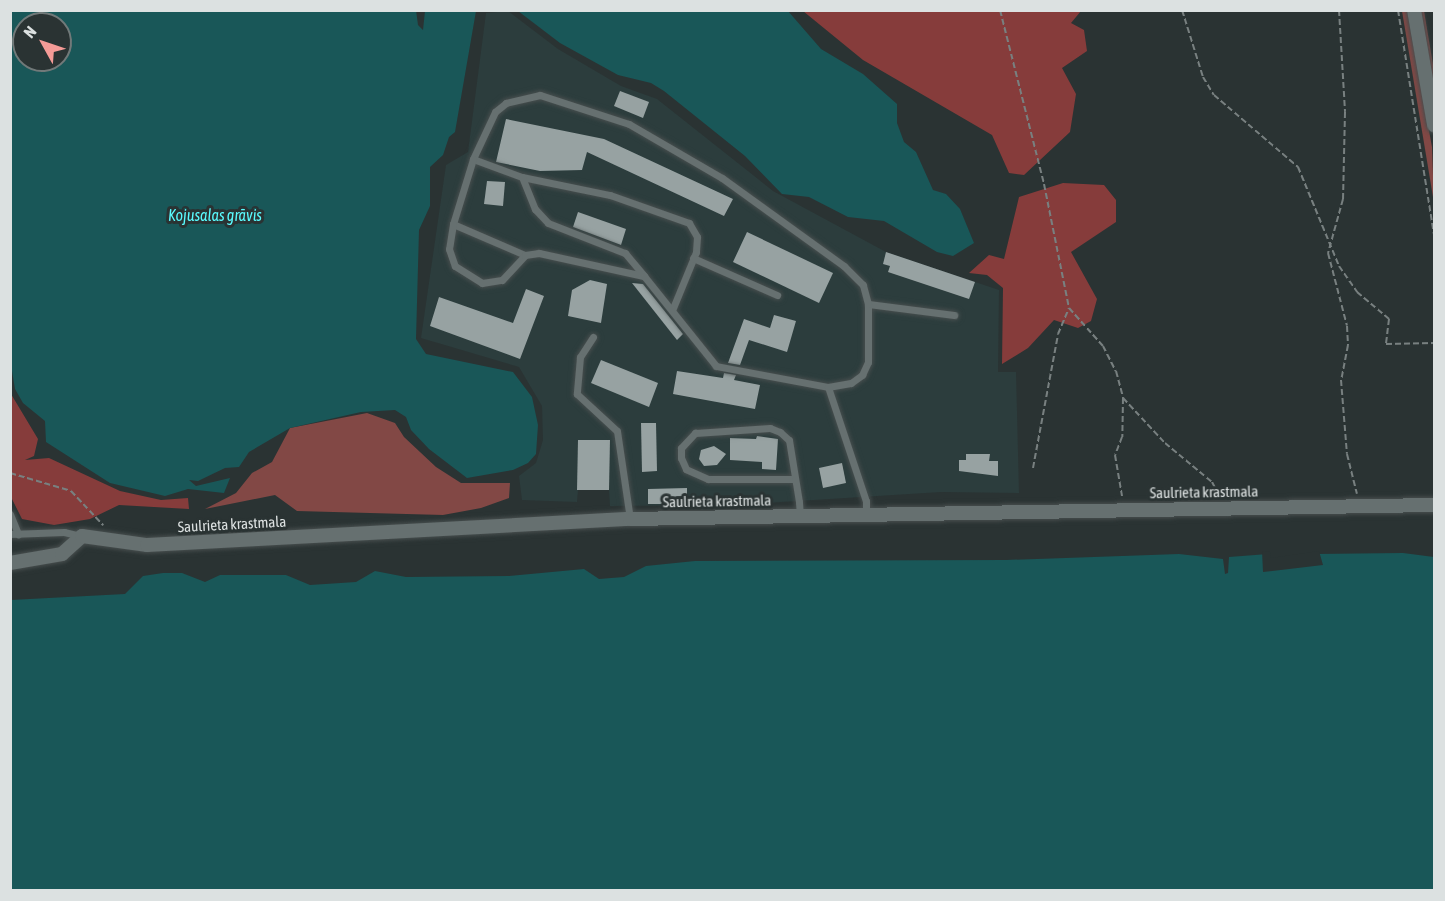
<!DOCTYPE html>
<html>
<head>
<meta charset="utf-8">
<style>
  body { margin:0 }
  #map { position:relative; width:1445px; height:901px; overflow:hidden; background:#2a3333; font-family:"Asap Condensed",sans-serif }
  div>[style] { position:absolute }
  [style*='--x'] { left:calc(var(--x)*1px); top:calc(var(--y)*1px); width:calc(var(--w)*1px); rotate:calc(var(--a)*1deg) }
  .built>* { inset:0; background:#2c3d3d }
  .green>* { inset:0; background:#824845 }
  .forest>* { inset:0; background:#863c3b }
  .water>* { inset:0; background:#195758 }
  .pier>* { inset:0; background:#2a3333 }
  .building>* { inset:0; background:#97a2a2 }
  .path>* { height:2px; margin-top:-1px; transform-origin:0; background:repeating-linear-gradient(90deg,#788080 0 6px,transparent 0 9px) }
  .roads { filter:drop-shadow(0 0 2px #474e4e) drop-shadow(0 0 2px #474e4e) }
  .service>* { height:7px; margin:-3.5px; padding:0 3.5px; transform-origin:3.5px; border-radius:3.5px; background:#667070 }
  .minor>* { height:14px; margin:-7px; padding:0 7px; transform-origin:7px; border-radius:7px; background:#667070 }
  span { translate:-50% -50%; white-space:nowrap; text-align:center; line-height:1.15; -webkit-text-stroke:6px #2a3333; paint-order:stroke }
  .street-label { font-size:15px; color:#dce1e1 }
  .water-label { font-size:16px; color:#59fbfe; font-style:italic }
  .frame { position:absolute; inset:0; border:12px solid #dce1e1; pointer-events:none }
  .north { position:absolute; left:12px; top:12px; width:60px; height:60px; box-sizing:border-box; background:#2a3333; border:2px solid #717979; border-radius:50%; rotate:310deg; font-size:16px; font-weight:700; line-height:24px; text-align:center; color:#dce1e1 }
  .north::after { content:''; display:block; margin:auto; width:21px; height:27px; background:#f59b97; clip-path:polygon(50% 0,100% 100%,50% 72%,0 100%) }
</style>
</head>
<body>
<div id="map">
  <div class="built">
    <i style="clip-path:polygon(508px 11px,558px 49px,621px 86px,657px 99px,773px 191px,886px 252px,999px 290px,998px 372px,1016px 372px,1019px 493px,941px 492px,732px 505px,610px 506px,609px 490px,578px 490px,577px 502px,522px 500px,519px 476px,536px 463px,543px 440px,542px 406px,519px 367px,421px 338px,446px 165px,468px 152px,486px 13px)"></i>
  </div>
  <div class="green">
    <i style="clip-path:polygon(1402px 11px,1407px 11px,1432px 147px,1434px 203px)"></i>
    <i style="clip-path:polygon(1419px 11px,1424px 11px,1434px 71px,1434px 96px)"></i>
    <i style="clip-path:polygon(367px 413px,395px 423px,404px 437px,436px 467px,461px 483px,510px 483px,509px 498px,481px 508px,443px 515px,297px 511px,275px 495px,205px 509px,236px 493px,252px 473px,272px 462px,290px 428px)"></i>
  </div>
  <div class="forest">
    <i style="clip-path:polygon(803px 11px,1081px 11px,1071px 23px,1084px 30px,1087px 51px,1062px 68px,1076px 94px,1070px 132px,1024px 175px,1009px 173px,992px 135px,863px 60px)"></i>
    <i style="clip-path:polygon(1063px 183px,1104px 185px,1116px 200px,1116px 222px,1071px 252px,1097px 299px,1091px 321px,1078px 328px,1054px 320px,1028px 348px,1002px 364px,1003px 288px,987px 275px,969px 273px,989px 255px,1004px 259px,1019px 197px)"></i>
    <i style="clip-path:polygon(11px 394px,38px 439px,34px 456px,25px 460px,49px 458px,120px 491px,161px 500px,188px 498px,189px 509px,119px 505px,90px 519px,54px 525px,22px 519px,11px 497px)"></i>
  </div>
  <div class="water">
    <i style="clip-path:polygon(evenodd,416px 10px,418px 25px,423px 30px,425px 11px,476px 11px,455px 132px,449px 137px,443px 155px,430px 167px,430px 206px,419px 230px,416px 339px,426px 354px,513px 372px,532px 397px,538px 425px,536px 454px,528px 463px,513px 470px,467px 478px,429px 449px,411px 430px,406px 417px,395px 410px,361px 412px,290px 428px,249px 452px,239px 467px,225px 468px,198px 481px,189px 480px,196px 486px,230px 478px,224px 493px,188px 489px,165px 496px,110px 483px,46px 442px,45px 421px,23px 403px,15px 389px,11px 365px,11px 11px,416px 10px,24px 24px,60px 24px,60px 60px,24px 60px,24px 24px)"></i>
    <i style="clip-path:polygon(518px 11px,788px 11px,821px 49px,863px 74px,897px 104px,897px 123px,904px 142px,916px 152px,933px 190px,946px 194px,960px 209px,974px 243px,953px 256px,937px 252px,884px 221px,848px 217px,809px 197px,782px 194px,745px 156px,664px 91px,651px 83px,618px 75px,560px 43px)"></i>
    <i style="clip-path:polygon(1403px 553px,1434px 557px,1434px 890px,11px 890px,11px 600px,125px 594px,143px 576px,163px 573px,182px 573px,205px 582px,220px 575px,286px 575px,310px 585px,356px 582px,375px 571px,406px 577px,509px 576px,584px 569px,599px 579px,624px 577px,646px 566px,695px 561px,1006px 560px,1179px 554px,1223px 559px,1225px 574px,1228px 573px,1229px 557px,1268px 554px,1268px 561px,1315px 554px)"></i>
  </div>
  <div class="pier">
    <i style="clip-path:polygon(1262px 551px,1270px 552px,1271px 558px,1319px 551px,1323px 565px,1263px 572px)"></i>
  </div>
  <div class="building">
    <i style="clip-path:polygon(620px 91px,649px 102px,643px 118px,614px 106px)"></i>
    <i style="clip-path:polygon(506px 119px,604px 139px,733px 199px,724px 216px,587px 152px,582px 170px,540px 171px,496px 162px)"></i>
    <i style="clip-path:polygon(487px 181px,505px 182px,503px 206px,484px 204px)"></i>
    <i style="clip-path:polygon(578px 212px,626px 229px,621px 245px,573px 227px)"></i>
    <i style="clip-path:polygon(747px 232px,833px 273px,819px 303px,733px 262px)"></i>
    <i style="clip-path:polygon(886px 252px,975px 282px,969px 299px,888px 272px,890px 266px,883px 264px)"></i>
    <i style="clip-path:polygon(590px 280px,607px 284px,601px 323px,568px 316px,572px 290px)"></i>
    <i style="clip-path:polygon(632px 283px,643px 284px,683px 334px,677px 340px)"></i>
    <i style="clip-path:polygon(526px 289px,544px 296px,520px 359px,430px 326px,439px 297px,513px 323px)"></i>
    <i style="clip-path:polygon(774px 315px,796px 321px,787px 352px,749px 340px,740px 365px,728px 363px,744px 319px,770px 328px)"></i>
    <i style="clip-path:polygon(601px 360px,658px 383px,649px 407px,591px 383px)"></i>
    <i style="clip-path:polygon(677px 371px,723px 378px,724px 373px,736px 375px,734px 380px,760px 385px,755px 409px,673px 394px)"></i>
    <i style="clip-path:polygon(641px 423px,656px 423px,657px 471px,642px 472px)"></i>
    <i style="clip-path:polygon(757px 436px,778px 439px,776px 470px,762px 469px,762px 462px,730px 460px,730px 438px,756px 439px)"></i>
    <i style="clip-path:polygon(578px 440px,610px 440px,609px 490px,577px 490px)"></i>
    <i style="clip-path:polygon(714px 446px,726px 454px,717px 465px,704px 466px,699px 459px,701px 450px)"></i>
    <i style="clip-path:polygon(966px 454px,990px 454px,989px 461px,998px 461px,998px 476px,959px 471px,959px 460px,966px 460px)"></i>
    <i style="clip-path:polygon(842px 463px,846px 483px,823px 488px,819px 468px)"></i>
    <i style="clip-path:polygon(687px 488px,687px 504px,648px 504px,648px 489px)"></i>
  </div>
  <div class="path">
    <i style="--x:1000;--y:10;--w:179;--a:75.8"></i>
    <i style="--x:1044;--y:184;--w:126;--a:78.6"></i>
    <i style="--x:1069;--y:308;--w:51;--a:48.2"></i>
    <i style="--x:1103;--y:346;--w:28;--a:63"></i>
    <i style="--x:1116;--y:371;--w:28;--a:75"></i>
    <i style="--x:1123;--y:398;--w:39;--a:91"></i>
    <i style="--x:1122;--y:437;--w:19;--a:111"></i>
    <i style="--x:1115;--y:455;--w:42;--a:80.3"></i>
    <i style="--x:1182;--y:10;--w:70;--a:72.6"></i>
    <i style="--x:1203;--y:77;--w:21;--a:59"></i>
    <i style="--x:1214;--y:95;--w:111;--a:40.6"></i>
    <i style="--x:1298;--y:167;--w:107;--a:67.5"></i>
    <i style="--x:1339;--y:266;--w:32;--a:55"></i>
    <i style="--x:1357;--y:292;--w:42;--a:40.2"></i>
    <i style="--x:1389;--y:319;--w:25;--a:97"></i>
    <i style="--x:1386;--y:344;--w:48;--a:-1.2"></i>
    <i style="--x:1339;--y:10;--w:102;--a:86.6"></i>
    <i style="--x:1345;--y:112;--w:87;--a:91.3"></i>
    <i style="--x:1343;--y:199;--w:56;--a:105.5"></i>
    <i style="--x:1328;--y:253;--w:75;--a:75.4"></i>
    <i style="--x:1347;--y:326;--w:19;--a:87"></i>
    <i style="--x:1348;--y:345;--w:36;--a:101"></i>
    <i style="--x:1341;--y:380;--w:74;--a:85.4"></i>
    <i style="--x:1347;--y:454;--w:41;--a:76"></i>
    <i style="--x:1398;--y:10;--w:227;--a:80.9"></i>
    <i style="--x:1123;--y:398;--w:62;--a:47"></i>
    <i style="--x:1165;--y:443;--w:61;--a:39.7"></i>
    <i style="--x:1212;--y:482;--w:15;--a:62"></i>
    <i style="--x:1033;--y:468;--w:136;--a:-79.4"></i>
    <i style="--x:1058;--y:334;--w:28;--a:-67"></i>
    <i style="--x:10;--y:473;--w:64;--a:16.4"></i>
    <i style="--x:71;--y:491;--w:47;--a:46.7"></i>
    <i style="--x:1433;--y:539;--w:1;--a:0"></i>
  </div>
  <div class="roads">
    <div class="service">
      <i style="--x:473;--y:159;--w:52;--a:20.2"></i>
      <i style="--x:522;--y:177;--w:90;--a:11.6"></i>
      <i style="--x:610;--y:195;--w:84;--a:19.5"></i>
      <i style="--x:689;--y:223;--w:16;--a:60"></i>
      <i style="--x:697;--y:237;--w:15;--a:94"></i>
      <i style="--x:696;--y:252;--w:61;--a:112.3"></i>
      <i style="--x:522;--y:177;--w:35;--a:68"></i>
      <i style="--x:535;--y:209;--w:19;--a:47"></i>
      <i style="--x:548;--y:223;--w:83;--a:21.3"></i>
      <i style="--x:625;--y:253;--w:30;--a:50"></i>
      <i style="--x:453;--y:224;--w:78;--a:23.3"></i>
      <i style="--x:693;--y:258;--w:92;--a:23.8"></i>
      <i style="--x:868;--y:304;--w:87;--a:7.3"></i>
      <i style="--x:593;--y:337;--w:24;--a:123"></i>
      <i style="--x:580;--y:357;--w:37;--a:95"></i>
      <i style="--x:577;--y:394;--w:54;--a:42.8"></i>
      <i style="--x:617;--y:431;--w:89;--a:81.6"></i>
      <i style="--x:828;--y:387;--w:23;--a:-10"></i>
      <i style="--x:851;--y:383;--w:14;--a:-36"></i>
      <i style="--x:862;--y:375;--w:14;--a:-65"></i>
      <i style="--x:868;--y:362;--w:58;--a:-90"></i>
      <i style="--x:868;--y:304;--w:20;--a:-105"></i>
      <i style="--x:863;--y:285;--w:27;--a:-135"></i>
      <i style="--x:844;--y:266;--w:150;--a:-144.2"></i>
      <i style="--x:722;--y:178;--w:108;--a:-149.9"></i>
      <i style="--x:629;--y:124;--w:94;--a:-162"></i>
      <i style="--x:540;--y:95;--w:35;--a:167"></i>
      <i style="--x:506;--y:103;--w:14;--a:141"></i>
      <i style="--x:495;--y:112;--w:52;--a:115.1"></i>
      <i style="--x:473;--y:159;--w:68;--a:107.1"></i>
      <i style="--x:453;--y:224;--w:25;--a:99"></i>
      <i style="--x:449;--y:249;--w:18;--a:71"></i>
      <i style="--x:455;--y:266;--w:32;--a:32"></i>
      <i style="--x:482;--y:283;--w:20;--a:-9"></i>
      <i style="--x:502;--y:280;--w:34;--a:-47"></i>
      <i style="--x:525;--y:255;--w:14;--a:-8"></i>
      <i style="--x:539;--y:253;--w:107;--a:12.4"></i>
      <i style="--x:644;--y:276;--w:115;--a:51.3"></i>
      <i style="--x:716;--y:366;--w:114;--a:10.6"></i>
      <i style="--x:828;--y:387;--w:120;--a:71.6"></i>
      <i style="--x:866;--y:501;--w:13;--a:90"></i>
      <i style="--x:795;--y:479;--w:87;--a:180"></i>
      <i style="--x:708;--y:479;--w:24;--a:-156"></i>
      <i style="--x:686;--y:469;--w:12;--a:-114"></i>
      <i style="--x:681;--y:458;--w:10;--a:-90"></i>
      <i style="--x:681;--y:448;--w:21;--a:-47"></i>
      <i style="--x:695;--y:433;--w:75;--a:-3.8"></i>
      <i style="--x:770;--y:428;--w:11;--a:22"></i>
      <i style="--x:780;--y:432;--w:12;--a:42"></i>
      <i style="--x:789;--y:440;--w:63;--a:80.8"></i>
      <i style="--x:799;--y:502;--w:13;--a:86"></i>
      <i style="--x:10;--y:514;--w:22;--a:68"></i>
      <i style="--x:10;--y:534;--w:54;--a:-2.1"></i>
      <i style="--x:64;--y:532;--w:18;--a:13"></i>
    </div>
    <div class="minor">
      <i style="--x:1414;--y:10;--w:117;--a:80.1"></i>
      <i style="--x:10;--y:563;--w:53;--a:-9.8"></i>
      <i style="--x:62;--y:554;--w:27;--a:-42"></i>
      <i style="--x:82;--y:536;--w:66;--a:7.9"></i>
      <i style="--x:147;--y:545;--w:484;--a:-3.1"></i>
      <i style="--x:630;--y:519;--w:804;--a:-1"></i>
    </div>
  </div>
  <div class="street-label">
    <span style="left:1204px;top:492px;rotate:-1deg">Saulrieta krastmala</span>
    <span style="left:717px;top:501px;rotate:-1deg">Saulrieta krastmala</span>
    <span style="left:232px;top:524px;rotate:-3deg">Saulrieta krastmala</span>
  </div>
  <div class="water-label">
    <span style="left:215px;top:215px">Kojusalas grāvis</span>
  </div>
  <div class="frame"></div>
  <div class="north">N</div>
</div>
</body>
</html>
